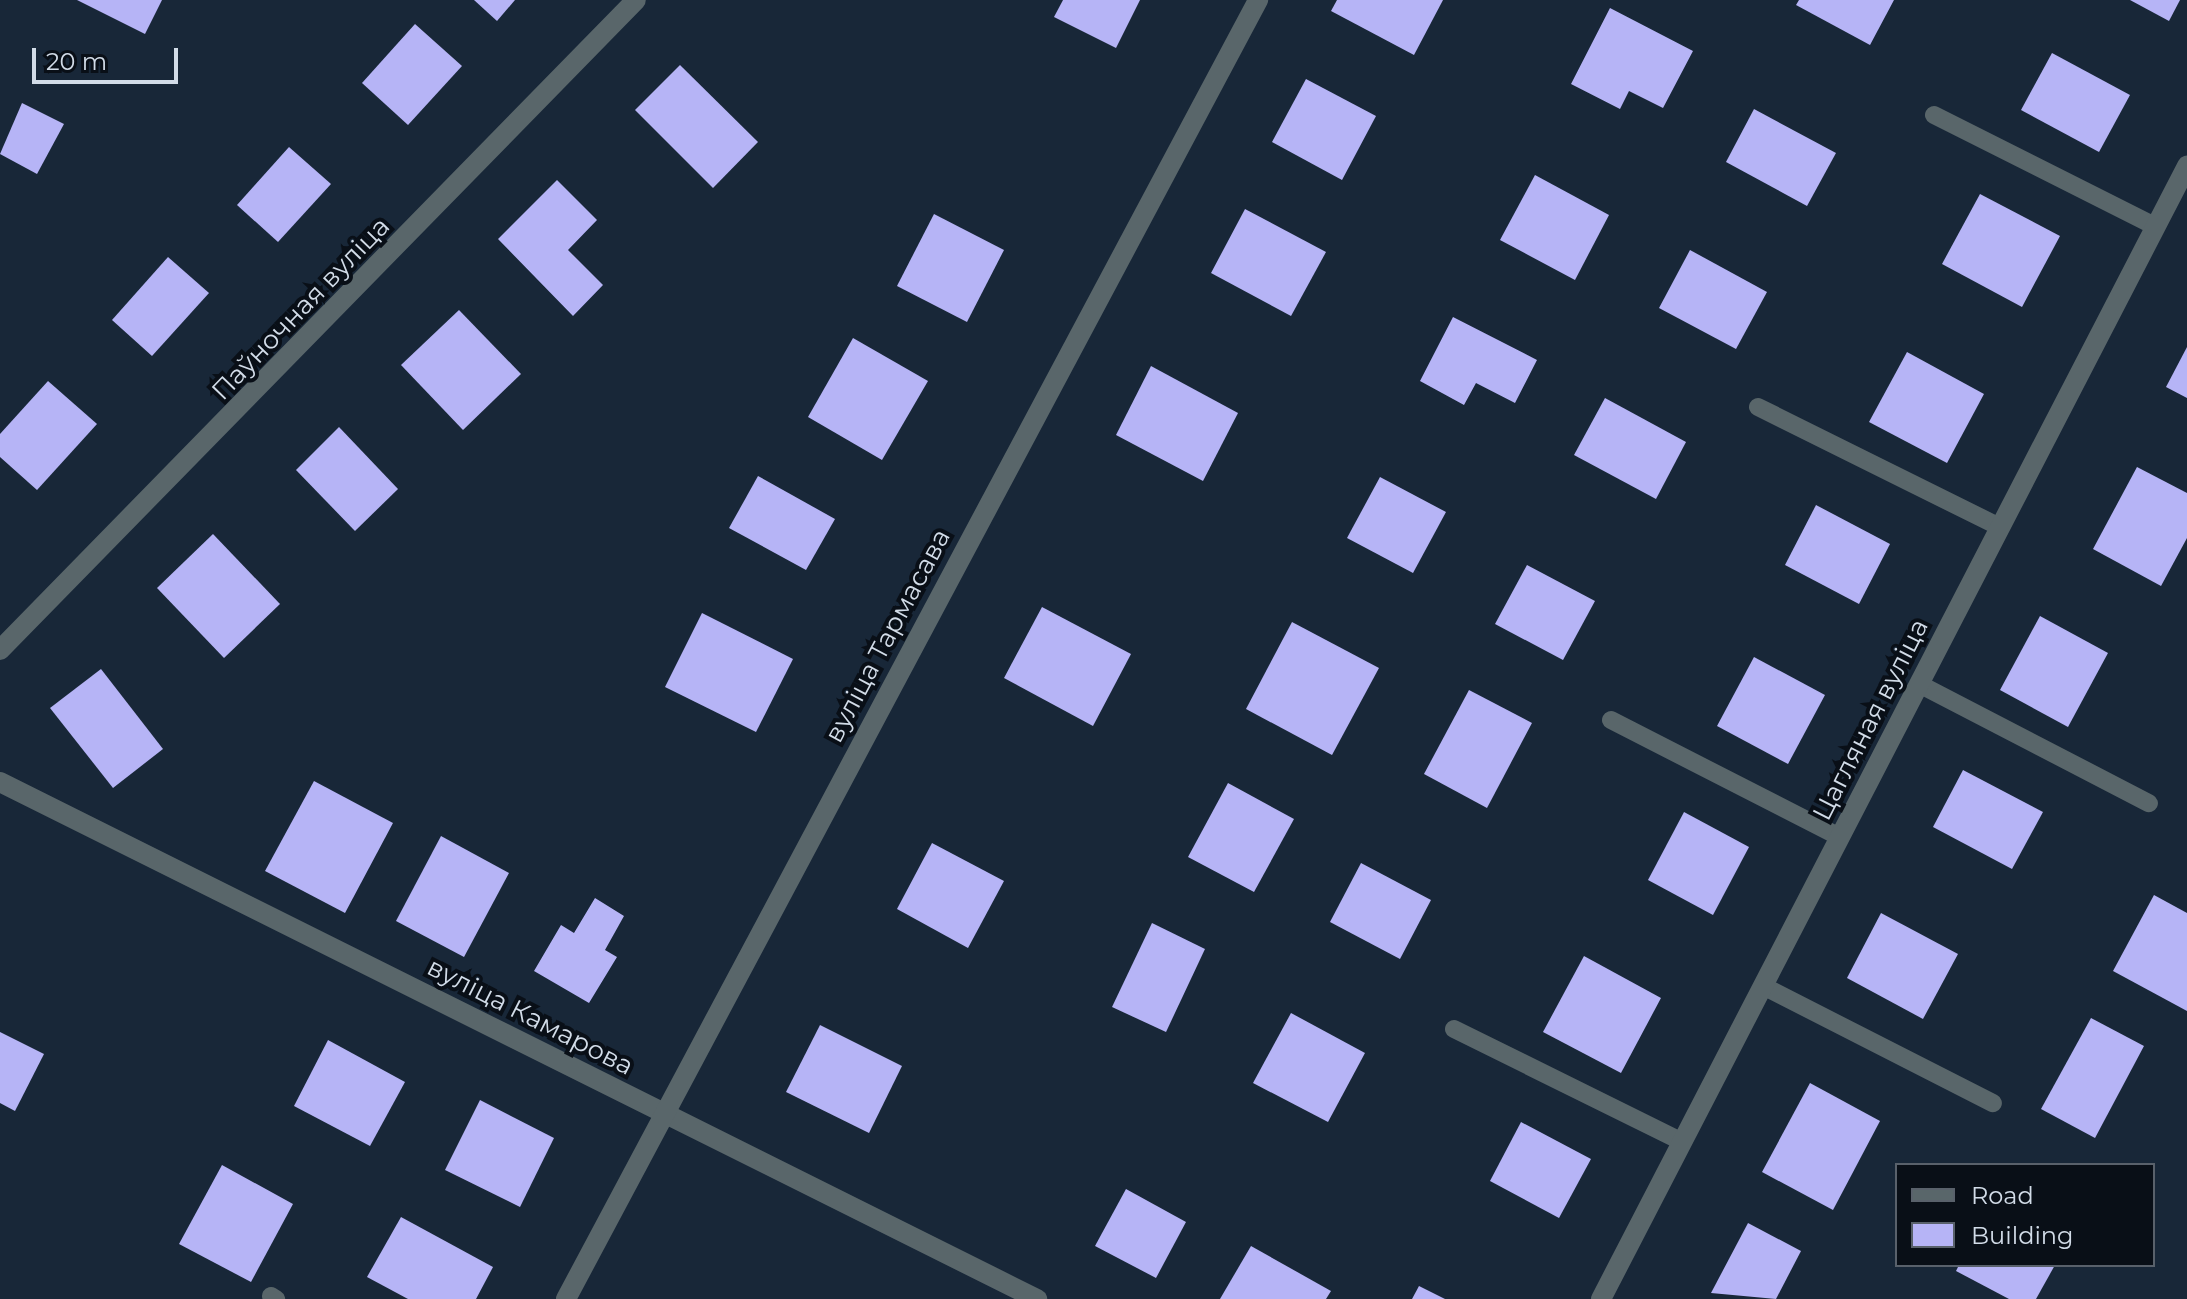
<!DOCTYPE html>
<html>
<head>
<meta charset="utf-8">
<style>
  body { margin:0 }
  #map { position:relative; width:2187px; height:1299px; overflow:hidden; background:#182738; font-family:Montserrat,sans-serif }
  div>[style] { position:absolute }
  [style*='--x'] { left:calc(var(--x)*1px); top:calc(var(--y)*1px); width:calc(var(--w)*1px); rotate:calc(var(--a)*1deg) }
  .building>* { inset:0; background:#b6b4f6 }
  .service>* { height:18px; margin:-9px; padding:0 9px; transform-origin:9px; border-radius:9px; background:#59666a }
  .minor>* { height:20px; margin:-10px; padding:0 10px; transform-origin:10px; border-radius:10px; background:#59666a }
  span { translate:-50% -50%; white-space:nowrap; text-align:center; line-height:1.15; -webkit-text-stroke:8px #090f17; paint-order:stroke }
  .street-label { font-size:26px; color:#d2dce8 }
  .legend { position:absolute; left:1895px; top:1163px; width:260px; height:104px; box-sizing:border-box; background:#090f17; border:2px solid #59616b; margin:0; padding:10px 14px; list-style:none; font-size:24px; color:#d2dce8 }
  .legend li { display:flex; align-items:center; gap:16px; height:40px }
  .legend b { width:40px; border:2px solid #59616b }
  .scale { position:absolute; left:32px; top:48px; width:146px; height:36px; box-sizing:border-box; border:4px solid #d2dce8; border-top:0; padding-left:10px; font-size:24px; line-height:28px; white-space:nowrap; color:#d2dce8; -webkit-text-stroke:6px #090f17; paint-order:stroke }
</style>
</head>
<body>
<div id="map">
  <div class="building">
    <i style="clip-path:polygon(77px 0,162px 0,145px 34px)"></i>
    <i style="clip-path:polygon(474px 0,515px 0,497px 21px)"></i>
    <i style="clip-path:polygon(1063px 0,1140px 0,1116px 48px,1054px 17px)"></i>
    <i style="clip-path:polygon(1337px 0,1443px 0,1414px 55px,1331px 11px)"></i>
    <i style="clip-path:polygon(1799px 0,1894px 0,1870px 45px,1796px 5px)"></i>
    <i style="clip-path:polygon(2130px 0,2180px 0,2169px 21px)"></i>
    <i style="clip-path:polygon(1610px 8px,1693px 51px,1663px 108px,1629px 91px,1620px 109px,1571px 84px)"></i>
    <i style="clip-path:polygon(415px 24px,462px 66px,408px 125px,362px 83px)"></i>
    <i style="clip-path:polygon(2052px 53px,2130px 95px,2099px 152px,2021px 110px)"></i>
    <i style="clip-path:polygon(680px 65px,758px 142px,713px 188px,635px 110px)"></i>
    <i style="clip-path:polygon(1306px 79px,1376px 116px,1342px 180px,1272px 142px)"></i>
    <i style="clip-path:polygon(22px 103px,64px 124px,37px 174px,0 154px)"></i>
    <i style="clip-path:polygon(1754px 109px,1836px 153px,1807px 206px,1726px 162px)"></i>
    <i style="clip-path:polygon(289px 147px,331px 184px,278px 242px,237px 205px)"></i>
    <i style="clip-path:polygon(1535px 175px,1609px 215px,1575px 280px,1500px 240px)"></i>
    <i style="clip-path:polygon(557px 180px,597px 220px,568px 250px,603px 285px,573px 316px,498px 239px)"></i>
    <i style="clip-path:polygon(1980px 194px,2060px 236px,2022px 307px,1942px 264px)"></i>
    <i style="clip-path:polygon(1245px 209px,1326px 252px,1291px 316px,1211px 273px)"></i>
    <i style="clip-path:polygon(934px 214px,1004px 250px,967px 322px,897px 286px)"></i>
    <i style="clip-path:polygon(1690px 250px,1767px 292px,1736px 349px,1659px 308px)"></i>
    <i style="clip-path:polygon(168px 257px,209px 293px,152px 356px,112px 320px)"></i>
    <i style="clip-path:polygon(459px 310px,521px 374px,463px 430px,401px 365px)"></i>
    <i style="clip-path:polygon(1453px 317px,1537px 360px,1515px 403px,1476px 383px,1464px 405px,1420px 381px)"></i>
    <i style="clip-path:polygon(853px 338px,928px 381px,882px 460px,808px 417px)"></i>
    <i style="clip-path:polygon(2187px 347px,2187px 398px,2166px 387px)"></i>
    <i style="clip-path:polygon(1907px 352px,1984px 394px,1947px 463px,1869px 422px)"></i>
    <i style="clip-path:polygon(1151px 366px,1238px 413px,1203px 481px,1116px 435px)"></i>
    <i style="clip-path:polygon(48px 381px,97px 424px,37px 490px,0 457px,0 434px)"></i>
    <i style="clip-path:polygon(1605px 398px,1686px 442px,1656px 499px,1574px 455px)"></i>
    <i style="clip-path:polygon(339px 427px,398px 489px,355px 531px,296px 470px)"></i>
    <i style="clip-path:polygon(2137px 467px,2187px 493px,2187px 538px,2161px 586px,2093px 549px)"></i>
    <i style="clip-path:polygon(758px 476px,835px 519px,806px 570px,729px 528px)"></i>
    <i style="clip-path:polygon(1380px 477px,1446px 512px,1413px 573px,1347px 538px)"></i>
    <i style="clip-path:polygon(1816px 505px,1890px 544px,1859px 604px,1785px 565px)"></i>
    <i style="clip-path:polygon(213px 534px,280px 604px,224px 658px,157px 588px)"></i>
    <i style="clip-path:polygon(1527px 565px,1595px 601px,1563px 660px,1495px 624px)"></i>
    <i style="clip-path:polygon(1042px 607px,1131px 654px,1093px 726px,1004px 678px)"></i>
    <i style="clip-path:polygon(702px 613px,793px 659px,756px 732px,665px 687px)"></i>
    <i style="clip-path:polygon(2040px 616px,2108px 653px,2068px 727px,2000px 690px)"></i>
    <i style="clip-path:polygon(1292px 622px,1379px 668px,1332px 755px,1246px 709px)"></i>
    <i style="clip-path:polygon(1754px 657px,1825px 695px,1788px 764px,1717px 726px)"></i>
    <i style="clip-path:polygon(101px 669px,163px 749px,113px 788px,50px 708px)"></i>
    <i style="clip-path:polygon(1469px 690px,1532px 723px,1487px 808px,1424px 774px)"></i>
    <i style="clip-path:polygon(1963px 770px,2043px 812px,2012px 869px,1933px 827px)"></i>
    <i style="clip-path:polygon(314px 781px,393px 823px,345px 913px,265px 871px)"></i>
    <i style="clip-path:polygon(1228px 783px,1294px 819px,1254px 892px,1188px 857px)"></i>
    <i style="clip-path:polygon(1684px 812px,1749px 847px,1713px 915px,1648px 880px)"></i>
    <i style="clip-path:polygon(441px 836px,509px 873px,464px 957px,396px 921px)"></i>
    <i style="clip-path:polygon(932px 843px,1004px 881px,968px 948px,897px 909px)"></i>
    <i style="clip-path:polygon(1361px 863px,1431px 900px,1400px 959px,1330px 922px)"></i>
    <i style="clip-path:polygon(2154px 895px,2187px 913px,2187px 1011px,2113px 971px)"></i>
    <i style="clip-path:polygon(595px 898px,624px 916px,605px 950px,617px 957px,589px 1003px,534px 971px,561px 925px,574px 933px)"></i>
    <i style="clip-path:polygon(1881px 913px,1958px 954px,1923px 1019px,1847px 978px)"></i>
    <i style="clip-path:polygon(1152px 923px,1205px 949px,1166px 1032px,1112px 1007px)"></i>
    <i style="clip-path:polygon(1584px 956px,1661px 998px,1621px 1073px,1543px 1032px)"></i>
    <i style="clip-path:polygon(1291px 1013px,1365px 1053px,1328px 1122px,1253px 1083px)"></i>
    <i style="clip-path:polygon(2091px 1018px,2144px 1046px,2095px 1138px,2041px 1109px)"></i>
    <i style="clip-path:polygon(820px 1025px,902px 1066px,869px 1133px,786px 1092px)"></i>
    <i style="clip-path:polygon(0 1032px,44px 1054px,15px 1111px,0 1103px)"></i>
    <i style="clip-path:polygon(328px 1040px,405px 1082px,370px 1146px,294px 1106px)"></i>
    <i style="clip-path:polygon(1810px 1083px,1880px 1121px,1833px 1210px,1762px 1172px)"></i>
    <i style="clip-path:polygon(480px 1100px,554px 1138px,520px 1207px,445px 1170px)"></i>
    <i style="clip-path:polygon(1521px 1122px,1591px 1159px,1559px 1218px,1490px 1181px)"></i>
    <i style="clip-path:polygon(222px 1165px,293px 1204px,251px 1282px,179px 1244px)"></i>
    <i style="clip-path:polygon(1126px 1189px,1186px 1222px,1156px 1278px,1095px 1246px)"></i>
    <i style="clip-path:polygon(401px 1217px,493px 1267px,476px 1299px,408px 1299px,367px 1277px)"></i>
    <i style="clip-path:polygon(1748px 1223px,1801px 1251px,1776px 1299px,1711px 1293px)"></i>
    <i style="clip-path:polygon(1251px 1246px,1331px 1291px,1326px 1299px,1220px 1299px)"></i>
    <i style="clip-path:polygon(1959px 1265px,2055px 1265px,2036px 1299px,2009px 1299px,1956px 1271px)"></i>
    <i style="clip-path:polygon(1419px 1286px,1445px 1299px,1412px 1299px)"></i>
  </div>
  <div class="service">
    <i style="--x:1934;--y:115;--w:247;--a:26.7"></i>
    <i style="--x:1758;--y:407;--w:270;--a:26.4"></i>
    <i style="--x:1919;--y:684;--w:259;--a:27.4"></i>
    <i style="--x:1611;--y:720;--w:257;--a:27.1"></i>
    <i style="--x:1763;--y:986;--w:258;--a:27"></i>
    <i style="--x:1454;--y:1029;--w:255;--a:26.3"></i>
    <i style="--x:271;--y:1296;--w:6;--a:31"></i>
  </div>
  <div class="minor">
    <i style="--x:0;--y:650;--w:909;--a:-45.62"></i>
    <i style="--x:0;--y:782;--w:1159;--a:26.5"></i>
    <i style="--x:566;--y:1299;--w:1472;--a:-61.95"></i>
    <i style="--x:1601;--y:1299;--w:1276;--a:-62.65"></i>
  </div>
  <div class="street-label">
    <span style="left:301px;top:309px;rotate:-46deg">Паўночная вуліца</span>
    <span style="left:888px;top:636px;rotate:-62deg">вуліца Тармасава</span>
    <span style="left:1871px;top:720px;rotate:-63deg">Цагляная вуліца</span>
    <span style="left:530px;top:1017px;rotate:27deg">вуліца Камарова</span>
  </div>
  <ul class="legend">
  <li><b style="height:10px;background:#59666a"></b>Road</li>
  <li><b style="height:22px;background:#b6b4f6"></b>Building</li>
  </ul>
  <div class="scale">20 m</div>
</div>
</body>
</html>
